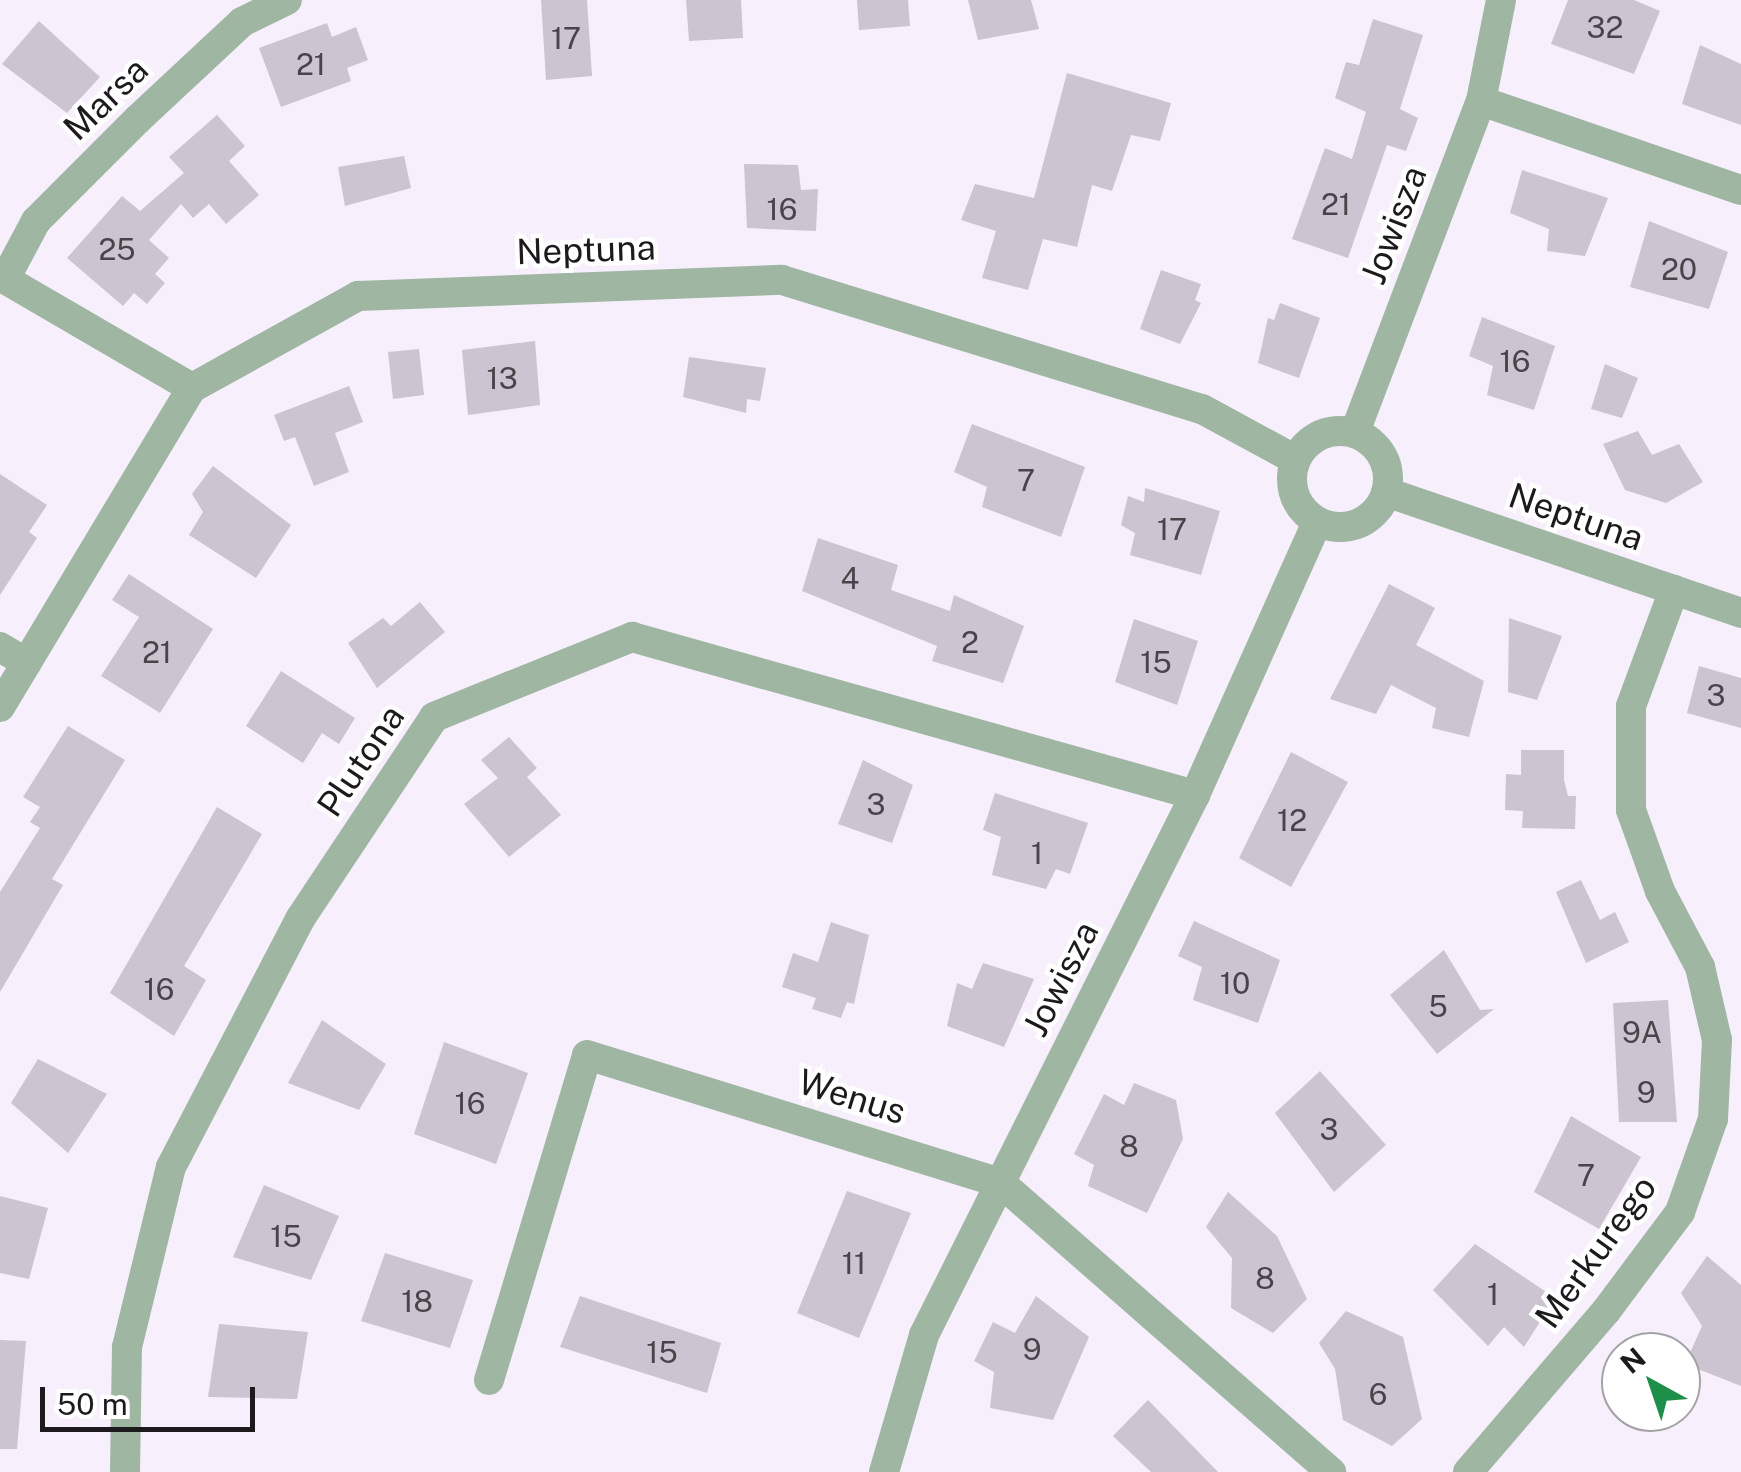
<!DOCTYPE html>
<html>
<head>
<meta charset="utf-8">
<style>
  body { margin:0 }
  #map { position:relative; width:1741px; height:1472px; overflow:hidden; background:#f7effb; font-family:"Public Sans",sans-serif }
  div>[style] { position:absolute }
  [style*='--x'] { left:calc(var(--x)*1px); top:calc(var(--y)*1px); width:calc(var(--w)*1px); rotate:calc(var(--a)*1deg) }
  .building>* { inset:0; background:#ccc4d0 }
  .minor>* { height:30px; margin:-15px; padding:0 15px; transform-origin:15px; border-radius:15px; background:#9fb6a3 }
  .minor>.ring { margin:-15px; padding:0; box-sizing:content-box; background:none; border:30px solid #9fb6a3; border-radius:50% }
  span { translate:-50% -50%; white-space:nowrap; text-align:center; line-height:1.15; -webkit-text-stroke:9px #fff; paint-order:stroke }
  .number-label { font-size:30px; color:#49444a }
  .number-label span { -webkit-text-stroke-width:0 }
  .street-label { font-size:35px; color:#1d1a1e }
  .north { position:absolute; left:1601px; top:1332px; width:100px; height:100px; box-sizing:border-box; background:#fff; border:2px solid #a5a3a5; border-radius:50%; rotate:320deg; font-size:28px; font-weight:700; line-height:40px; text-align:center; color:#1d1a1e }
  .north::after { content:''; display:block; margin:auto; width:35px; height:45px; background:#1e8f49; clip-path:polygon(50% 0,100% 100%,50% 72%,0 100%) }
  .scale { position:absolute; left:40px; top:1387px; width:215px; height:45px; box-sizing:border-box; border:5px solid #1d1a1e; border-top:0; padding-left:12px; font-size:30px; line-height:35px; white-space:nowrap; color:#1d1a1e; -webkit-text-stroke:8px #fff; paint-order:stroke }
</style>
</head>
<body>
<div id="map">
  <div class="building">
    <i style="clip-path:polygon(541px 0,587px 0,592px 76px,546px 80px)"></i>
    <i style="clip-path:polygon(686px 0,741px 0,743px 38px,689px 41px)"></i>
    <i style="clip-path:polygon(857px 0,908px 0,910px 26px,859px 30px)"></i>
    <i style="clip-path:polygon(968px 0,1031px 0,1039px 29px,978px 40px)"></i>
    <i style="clip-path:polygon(1568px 0,1634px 0,1660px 11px,1634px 74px,1551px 44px)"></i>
    <i style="clip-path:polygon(1373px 19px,1423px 35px,1400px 109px,1418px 118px,1406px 151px,1387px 145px,1348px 258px,1292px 239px,1325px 148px,1352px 159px,1366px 112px,1335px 98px,1346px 62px,1359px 65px)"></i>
    <i style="clip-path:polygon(39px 21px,100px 77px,67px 113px,2px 64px)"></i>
    <i style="clip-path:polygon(327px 23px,332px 37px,356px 27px,368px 60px,347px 68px,351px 81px,281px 107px,259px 48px)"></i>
    <i style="clip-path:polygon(1700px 45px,1741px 64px,1741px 125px,1682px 104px)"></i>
    <i style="clip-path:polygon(1067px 73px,1171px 103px,1160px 141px,1131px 135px,1112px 191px,1092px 185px,1077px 247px,1043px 239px,1028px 290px,982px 278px,996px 231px,961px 220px,975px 184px,1034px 198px)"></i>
    <i style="clip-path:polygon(217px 115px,245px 146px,229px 161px,259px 195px,226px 224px,209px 204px,193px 218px,181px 204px,149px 240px,169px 258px,155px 274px,165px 283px,147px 304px,134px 293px,123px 306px,67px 258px,122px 196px,140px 211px,184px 173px,169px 157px)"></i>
    <i style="clip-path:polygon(404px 156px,411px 188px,345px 206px,338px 167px)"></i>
    <i style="clip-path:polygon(744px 164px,798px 165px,801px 190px,818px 189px,816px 231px,747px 228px)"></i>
    <i style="clip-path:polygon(1522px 170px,1608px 198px,1585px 256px,1547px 251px,1549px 229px,1510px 213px)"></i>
    <i style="clip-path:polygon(1649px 221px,1728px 252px,1709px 309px,1630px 287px)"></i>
    <i style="clip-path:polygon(1161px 270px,1201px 284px,1195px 300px,1201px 303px,1180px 344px,1140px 329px)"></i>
    <i style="clip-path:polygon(1280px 303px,1320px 318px,1299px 378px,1258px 363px,1268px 318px,1274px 320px)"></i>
    <i style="clip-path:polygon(1482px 317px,1555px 346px,1534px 410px,1487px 395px,1493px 366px,1469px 356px)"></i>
    <i style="clip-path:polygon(535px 341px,540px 405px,468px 415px,462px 350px)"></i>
    <i style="clip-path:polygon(419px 349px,424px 395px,393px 399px,388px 352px)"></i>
    <i style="clip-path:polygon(689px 357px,766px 368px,760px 401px,747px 399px,746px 413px,683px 397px)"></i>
    <i style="clip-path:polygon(1605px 364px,1638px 378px,1622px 418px,1591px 409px)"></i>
    <i style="clip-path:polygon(349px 386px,363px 422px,335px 433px,349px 472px,314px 486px,295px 437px,284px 441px,274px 415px)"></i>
    <i style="clip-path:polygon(972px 424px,1085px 467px,1061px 537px,982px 507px,987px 487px,954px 472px)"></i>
    <i style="clip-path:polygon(1638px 431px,1652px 455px,1679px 444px,1703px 482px,1666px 503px,1625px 490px,1603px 444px)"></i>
    <i style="clip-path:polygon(213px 466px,291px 525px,256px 578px,189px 535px,203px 512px,192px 494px)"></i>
    <i style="clip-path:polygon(0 474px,47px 505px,29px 532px,37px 538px,0 595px)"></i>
    <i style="clip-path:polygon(1145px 488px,1220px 511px,1201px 575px,1130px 555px,1135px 533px,1121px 525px,1128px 496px,1144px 502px)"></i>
    <i style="clip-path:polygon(818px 538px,898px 565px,891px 590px,950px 611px,954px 595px,1024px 626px,1003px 683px,932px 661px,937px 646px,802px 591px)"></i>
    <i style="clip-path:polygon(129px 574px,213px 629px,160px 713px,101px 676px,139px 617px,112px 600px)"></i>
    <i style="clip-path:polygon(1389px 584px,1435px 608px,1416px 645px,1484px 681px,1469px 737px,1432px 728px,1436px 708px,1391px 685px,1376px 714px,1330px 699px)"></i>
    <i style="clip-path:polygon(420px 602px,445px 632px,377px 688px,348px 643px,383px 618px,391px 626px)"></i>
    <i style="clip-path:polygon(1509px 618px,1562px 636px,1537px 700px,1508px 692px)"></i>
    <i style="clip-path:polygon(1134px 619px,1198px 641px,1177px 705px,1115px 682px)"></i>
    <i style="clip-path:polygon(1699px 666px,1741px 678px,1741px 728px,1687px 713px)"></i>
    <i style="clip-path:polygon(281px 671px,355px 718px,339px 744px,322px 733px,303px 763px,246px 726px)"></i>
    <i style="clip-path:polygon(68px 726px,125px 760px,52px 879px,63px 885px,0 992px,0 892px,40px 828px,30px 822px,40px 807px,23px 797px)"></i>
    <i style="clip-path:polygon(509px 737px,537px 768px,527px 777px,561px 815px,509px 857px,464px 804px,498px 778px,481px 760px)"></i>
    <i style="clip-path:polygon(1521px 750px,1564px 750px,1564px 780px,1568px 796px,1576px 796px,1575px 829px,1522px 828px,1523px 811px,1505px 810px,1506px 774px,1521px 775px)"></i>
    <i style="clip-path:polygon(1291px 752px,1348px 782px,1291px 887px,1239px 858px)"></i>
    <i style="clip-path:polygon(863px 760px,913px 785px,892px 843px,838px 824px)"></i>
    <i style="clip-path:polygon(995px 793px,1088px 823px,1070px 874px,1056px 869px,1046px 889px,992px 875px,1001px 837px,983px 830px)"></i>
    <i style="clip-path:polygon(217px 807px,262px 834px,184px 966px,206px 980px,174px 1036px,110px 993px)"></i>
    <i style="clip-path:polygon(1581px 880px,1600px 920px,1615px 912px,1629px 942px,1586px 963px,1556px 892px)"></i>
    <i style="clip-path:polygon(1194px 921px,1280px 960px,1258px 1023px,1193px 1000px,1202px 967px,1178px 956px)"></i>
    <i style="clip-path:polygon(831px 922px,869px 935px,854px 1004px,847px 1002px,841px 1018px,812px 1009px,816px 998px,782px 987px,793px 953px,818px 962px)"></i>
    <i style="clip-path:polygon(1444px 950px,1480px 1010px,1494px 1009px,1437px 1054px,1390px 995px)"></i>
    <i style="clip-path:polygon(983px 963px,1034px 979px,1004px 1047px,947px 1026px,957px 983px,972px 989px)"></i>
    <i style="clip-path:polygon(1668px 1000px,1677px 1122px,1619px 1122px,1613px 1003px)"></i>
    <i style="clip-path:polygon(322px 1020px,386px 1064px,359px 1110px,288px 1083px)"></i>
    <i style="clip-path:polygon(444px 1042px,528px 1073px,496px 1164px,414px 1134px)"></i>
    <i style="clip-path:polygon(38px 1059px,107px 1094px,68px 1153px,11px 1103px)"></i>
    <i style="clip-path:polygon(1320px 1071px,1386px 1145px,1334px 1192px,1275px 1113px)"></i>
    <i style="clip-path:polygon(1134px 1083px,1176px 1100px,1183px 1139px,1147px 1213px,1088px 1186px,1094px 1165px,1074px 1154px,1104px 1094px,1124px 1105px)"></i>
    <i style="clip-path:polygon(1571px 1116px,1641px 1157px,1599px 1229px,1534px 1192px)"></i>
    <i style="clip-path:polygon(264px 1185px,339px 1216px,311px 1280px,233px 1257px)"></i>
    <i style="clip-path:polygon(847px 1191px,911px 1213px,859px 1338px,797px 1313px)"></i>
    <i style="clip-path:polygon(1228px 1192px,1277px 1236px,1307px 1299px,1273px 1333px,1231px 1308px,1232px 1258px,1206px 1227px)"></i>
    <i style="clip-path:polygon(0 1196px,48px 1208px,29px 1279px,0 1273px)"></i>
    <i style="clip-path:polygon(1475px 1244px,1555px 1298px,1524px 1347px,1504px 1327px,1488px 1346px,1433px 1290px)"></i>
    <i style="clip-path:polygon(385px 1253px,473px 1280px,450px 1348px,361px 1321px)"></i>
    <i style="clip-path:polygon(1707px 1256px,1741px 1285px,1741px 1386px,1685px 1364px,1702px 1326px,1681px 1293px)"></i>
    <i style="clip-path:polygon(580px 1296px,721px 1343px,707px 1393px,560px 1347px)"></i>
    <i style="clip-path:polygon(1036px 1296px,1089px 1337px,1053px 1420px,990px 1408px,994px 1372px,974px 1361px,993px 1322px,1015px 1333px)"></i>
    <i style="clip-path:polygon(1346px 1311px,1403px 1337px,1422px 1419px,1392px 1446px,1343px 1420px,1335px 1369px,1319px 1343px)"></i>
    <i style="clip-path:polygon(219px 1324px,308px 1332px,297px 1399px,208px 1397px)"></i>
    <i style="clip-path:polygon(0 1340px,26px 1341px,17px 1449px,0 1449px)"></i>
    <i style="clip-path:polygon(1148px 1400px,1218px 1472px,1151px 1472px,1113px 1436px)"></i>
  </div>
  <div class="minor">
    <i style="--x:1481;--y:101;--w:275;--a:18.9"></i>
    <i style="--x:192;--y:388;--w:216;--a:-149.8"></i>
    <i style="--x:5;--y:279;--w:66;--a:-61.9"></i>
    <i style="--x:36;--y:221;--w:144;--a:-45"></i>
    <i style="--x:138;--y:119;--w:142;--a:-43"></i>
    <i style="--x:242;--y:22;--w:50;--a:-26.1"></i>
    <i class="ring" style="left:1292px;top:431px;width:66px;height:66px"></i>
    <i style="--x:1355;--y:432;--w:354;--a:-69.2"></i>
    <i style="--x:1481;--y:101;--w:103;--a:-78.8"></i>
    <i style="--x:1386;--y:492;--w:375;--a:18.8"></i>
    <i style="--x:0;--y:647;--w:31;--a:31"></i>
    <i style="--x:0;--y:707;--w:372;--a:-59"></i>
    <i style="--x:192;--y:388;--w:190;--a:-29"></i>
    <i style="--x:358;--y:296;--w:424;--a:-2.2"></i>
    <i style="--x:782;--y:280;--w:439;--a:17.1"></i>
    <i style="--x:1202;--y:409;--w:105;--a:28.5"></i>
    <i style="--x:489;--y:1380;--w:339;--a:-73.2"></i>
    <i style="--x:587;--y:1055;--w:433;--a:17.2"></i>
    <i style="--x:1001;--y:1183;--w:439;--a:41.2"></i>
    <i style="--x:125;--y:1472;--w:125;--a:-89.1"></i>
    <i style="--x:127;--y:1347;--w:185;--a:-76.3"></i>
    <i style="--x:171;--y:1167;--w:280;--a:-62.5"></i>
    <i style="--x:300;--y:919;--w:242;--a:-56.4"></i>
    <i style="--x:434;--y:717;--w:214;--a:-22"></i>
    <i style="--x:632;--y:637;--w:585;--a:15.68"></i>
    <i style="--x:884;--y:1472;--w:143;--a:-73.7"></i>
    <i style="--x:924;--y:1335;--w:604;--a:-63.35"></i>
    <i style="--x:1195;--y:795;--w:299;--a:-65.9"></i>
    <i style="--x:1468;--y:1472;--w:212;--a:-49.4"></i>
    <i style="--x:1606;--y:1311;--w:124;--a:-53.2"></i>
    <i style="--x:1680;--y:1212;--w:99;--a:-70.5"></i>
    <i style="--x:1713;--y:1119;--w:79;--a:-87.1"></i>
    <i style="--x:1717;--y:1040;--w:75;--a:-103.1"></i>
    <i style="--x:1700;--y:967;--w:86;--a:-117.8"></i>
    <i style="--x:1660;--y:891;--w:86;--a:-109.7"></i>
    <i style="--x:1631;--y:810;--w:104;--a:-90"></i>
    <i style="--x:1631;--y:706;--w:124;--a:-69.7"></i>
  </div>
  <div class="number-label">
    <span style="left:1605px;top:27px">32</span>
    <span style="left:566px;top:38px">17</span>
    <span style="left:311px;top:64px">21</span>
    <span style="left:1336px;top:204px">21</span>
    <span style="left:782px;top:209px">16</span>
    <span style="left:117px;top:249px">25</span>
    <span style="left:1679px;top:269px">20</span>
    <span style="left:1515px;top:361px">16</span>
    <span style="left:502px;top:378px">13</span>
    <span style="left:1026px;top:480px">7</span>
    <span style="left:1172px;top:529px">17</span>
    <span style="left:850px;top:578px">4</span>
    <span style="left:970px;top:642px">2</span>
    <span style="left:157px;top:652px">21</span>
    <span style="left:1156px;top:662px">15</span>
    <span style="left:1716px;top:695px">3</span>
    <span style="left:876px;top:804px">3</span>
    <span style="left:1292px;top:820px">12</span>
    <span style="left:1037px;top:853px">1</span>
    <span style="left:1235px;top:983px">10</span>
    <span style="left:159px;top:989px">16</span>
    <span style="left:1438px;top:1006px">5</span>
    <span style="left:1642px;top:1032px">9A</span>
    <span style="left:1646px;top:1092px">9</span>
    <span style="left:470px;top:1103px">16</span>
    <span style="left:1329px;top:1129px">3</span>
    <span style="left:1129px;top:1146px">8</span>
    <span style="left:1586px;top:1175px">7</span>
    <span style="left:286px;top:1236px">15</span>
    <span style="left:854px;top:1263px">11</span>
    <span style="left:1265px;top:1278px">8</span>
    <span style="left:1493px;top:1294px">1</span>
    <span style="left:417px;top:1301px">18</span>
    <span style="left:1032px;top:1349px">9</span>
    <span style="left:662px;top:1352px">15</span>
    <span style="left:1378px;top:1394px">6</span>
  </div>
  <div class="street-label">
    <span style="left:106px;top:99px;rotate:-44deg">Marsa</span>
    <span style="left:1394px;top:225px;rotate:-69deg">Jowisza</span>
    <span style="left:586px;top:250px;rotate:-2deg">Neptuna</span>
    <span style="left:1576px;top:517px;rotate:19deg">Neptuna</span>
    <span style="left:361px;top:761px;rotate:-56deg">Plutona</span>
    <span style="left:1061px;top:979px;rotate:-63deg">Jowisza</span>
    <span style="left:852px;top:1097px;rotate:17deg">Wenus</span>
    <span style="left:1596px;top:1252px;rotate:-54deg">Merkurego</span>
  </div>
  <div class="north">N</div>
  <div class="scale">50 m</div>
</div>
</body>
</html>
